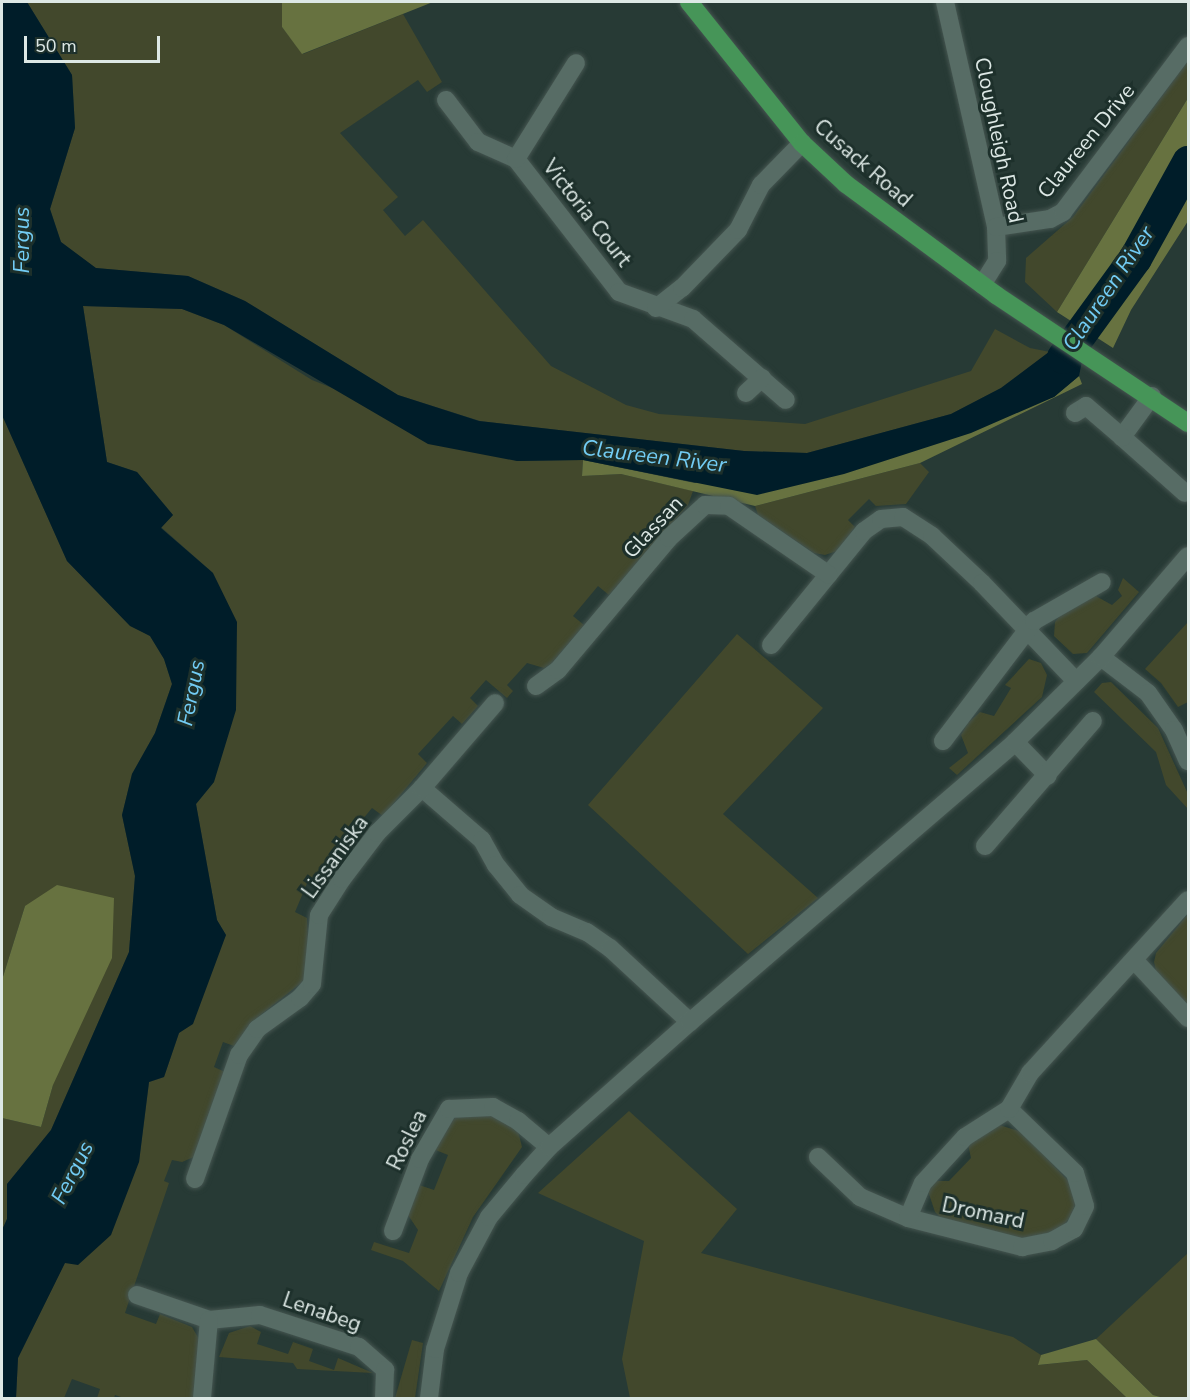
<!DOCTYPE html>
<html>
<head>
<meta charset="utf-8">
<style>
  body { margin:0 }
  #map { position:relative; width:1190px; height:1400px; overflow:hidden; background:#273a35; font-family:"Nunito Sans",sans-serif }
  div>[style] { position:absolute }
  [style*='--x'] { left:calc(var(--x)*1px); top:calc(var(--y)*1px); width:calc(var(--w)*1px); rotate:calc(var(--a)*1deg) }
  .green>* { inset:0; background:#42482c }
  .forest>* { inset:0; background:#677240 }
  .water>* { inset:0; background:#001d29 }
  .river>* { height:33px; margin:-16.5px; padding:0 16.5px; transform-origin:16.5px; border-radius:16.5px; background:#001d29 }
  .roads { filter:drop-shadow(0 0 2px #455550) drop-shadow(0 0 2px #455550) }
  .minor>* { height:18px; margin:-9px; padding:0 9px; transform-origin:9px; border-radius:9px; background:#576c65 }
  .major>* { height:18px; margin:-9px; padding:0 9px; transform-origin:9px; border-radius:9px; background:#469558 }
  span { translate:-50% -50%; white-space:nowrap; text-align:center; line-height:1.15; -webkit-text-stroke:6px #1d302b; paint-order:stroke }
  .street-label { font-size:21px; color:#dde8e5 }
  .water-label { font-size:22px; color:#72ccf4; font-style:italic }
  .frame { position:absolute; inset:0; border:3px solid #dde8e5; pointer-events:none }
  .scale { position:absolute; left:24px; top:36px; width:136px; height:27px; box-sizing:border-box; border:3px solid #dde8e5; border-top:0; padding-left:8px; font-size:18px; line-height:21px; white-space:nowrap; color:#dde8e5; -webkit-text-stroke:4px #1d302b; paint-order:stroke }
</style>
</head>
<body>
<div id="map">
  <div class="green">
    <i style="clip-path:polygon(27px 2px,282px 2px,282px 27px,303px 54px,403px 14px,442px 82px,427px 92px,418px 80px,340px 133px,398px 197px,383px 210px,405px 236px,423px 220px,551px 366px,626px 405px,659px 414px,805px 424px,971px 371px,995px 329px,1030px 348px,1050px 352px,1001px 388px,951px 414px,807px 453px,744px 451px,480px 421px,398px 395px,245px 301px,188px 276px,95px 268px,61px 242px,50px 209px,75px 128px,72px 75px)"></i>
    <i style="clip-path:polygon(1188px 61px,1188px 98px,1057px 312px,1025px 282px,1026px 258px,1073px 217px)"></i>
    <i style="clip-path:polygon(83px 306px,182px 309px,224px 325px,312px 380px,517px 461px,583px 460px,582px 476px,621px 474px,693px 491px,688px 505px,609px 595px,598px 586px,573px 616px,584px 625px,551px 664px,544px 668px,527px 663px,507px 685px,513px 691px,507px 698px,486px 680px,470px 698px,478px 706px,462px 724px,453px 716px,418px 754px,427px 763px,383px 816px,372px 808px,342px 844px,348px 850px,347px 857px,319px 885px,308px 881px,295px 912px,307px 918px,309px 965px,306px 979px,253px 1021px,234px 1046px,223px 1042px,214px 1067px,225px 1072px,194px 1157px,182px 1162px,172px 1160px,164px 1181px,169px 1183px,125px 1313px,156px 1324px,160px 1314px,192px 1327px,199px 1339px,194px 1398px,124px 1398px,115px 1395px,114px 1398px,97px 1398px,100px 1389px,72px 1379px,64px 1398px,16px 1398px,18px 1358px,65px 1262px,139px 1162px,149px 1082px,164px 1077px,179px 1033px,226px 935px,217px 920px,196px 804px,214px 782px,213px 573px,161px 527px,173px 515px,137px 472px,107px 462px)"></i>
    <i style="clip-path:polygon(2px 415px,67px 561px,130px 625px,150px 636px,164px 659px,172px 684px,155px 733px,132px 774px,122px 815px,135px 876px,129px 952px,51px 1130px,7px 1184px,7px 1219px,2px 1230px,2px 1118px,41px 1127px,53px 1085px,25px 906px,2px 980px)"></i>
    <i style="clip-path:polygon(920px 463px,929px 472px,906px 504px,876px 506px,869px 499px,848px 520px,855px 527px,837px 551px,825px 555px,814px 553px,758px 515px,755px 506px)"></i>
    <i style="clip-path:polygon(1123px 578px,1139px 592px,1087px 653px,1073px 654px,1054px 636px,1055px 622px,1062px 613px,1094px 595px,1112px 605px,1122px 596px,1118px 590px)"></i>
    <i style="clip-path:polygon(1188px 622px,1188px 702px,1178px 707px,1161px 683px,1145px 669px)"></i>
    <i style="clip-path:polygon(737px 634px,823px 708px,723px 814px,818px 898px,748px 954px,588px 805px)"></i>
    <i style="clip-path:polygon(1029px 659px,1041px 663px,1047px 675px,1042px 697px,957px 775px,949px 768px,968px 753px,961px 735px,968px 723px,980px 712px,994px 716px,1011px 688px,1005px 685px)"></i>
    <i style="clip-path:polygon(1111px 682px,1158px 728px,1188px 794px,1188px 809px,1166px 785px,1156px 752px,1094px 692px,1102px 683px)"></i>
    <i style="clip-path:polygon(1188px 914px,1188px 1006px,1156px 971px,1154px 962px,1156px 953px)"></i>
    <i style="clip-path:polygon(629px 1111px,737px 1209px,701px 1253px,1013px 1337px,1041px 1355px,1039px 1365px,1087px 1360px,1127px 1398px,630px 1398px,622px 1359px,644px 1241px,538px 1193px)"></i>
    <i style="clip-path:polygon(459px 1115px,495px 1115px,518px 1131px,522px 1147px,473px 1217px,439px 1291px,403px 1261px,371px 1250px,374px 1242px,409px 1253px,418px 1230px,408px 1215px,419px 1185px,434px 1190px,448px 1155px,433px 1149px,441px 1130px)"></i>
    <i style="clip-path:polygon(999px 1125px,1022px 1132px,1073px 1186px,1076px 1200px,1072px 1215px,1061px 1228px,1033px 1239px,1014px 1238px,940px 1217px,935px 1212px,928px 1191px,936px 1181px,949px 1181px,971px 1158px,968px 1144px)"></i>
    <i style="clip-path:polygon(1188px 1253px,1188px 1398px,1164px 1398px,1153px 1395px,1096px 1339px)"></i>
    <i style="clip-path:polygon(250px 1326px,261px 1332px,257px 1344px,288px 1354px,293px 1342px,313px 1349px,309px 1361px,334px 1370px,338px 1358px,373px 1373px,297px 1369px,293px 1363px,219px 1357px,229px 1333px)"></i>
    <i style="clip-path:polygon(412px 1340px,423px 1343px,415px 1398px,395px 1398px)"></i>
  </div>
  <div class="forest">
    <i style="clip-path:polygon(282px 2px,433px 2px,302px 54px,282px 27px)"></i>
    <i style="clip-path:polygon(1188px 98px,1188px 221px,1131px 310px,1113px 348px,1057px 312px)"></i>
    <i style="clip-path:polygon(1079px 376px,1082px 384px,920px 463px,755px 506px,621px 474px,582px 476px,583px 460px,695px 483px,1054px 397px)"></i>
    <i style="clip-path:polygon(57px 885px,114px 898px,112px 958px,53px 1085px,41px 1127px,2px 1118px,2px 980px,25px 906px)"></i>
    <i style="clip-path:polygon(1096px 1339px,1153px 1395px,1164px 1398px,1127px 1398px,1087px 1360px,1038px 1365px,1041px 1355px)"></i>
  </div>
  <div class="water">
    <i style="clip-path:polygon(2px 2px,27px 2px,72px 75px,75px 128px,50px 209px,61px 242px,96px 268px,188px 276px,245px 301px,398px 395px,479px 421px,744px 451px,807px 453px,951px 414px,1001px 388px,1090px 321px,1079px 376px,1054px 397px,971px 433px,844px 474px,757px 495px,583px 460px,517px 461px,428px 444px,224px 325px,182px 309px,83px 306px,107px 462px,137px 472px,173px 515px,161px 528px,213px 573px,237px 622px,236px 710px,214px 782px,196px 804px,217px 920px,226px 935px,193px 1024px,179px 1033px,164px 1077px,149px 1082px,139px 1162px,111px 1235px,78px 1265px,65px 1263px,18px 1358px,16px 1398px,2px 1398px,2px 1230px,7px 1219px,7px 1184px,51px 1130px,129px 952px,135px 876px,122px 815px,132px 774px,155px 733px,172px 684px,164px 659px,150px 636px,130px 626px,67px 561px,2px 415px)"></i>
  </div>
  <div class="river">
    <i style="--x:1063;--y:357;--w:122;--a:-54"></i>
    <i style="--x:1135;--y:258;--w:110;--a:-61.1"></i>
  </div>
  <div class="roads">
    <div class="minor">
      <i style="--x:945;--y:2;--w:231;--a:77.2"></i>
      <i style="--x:996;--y:227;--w:34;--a:88"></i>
      <i style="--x:997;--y:261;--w:28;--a:122"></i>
      <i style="--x:446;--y:100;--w:53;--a:52.7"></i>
      <i style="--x:478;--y:142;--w:42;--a:24.1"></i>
      <i style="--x:516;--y:159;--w:168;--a:52.2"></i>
      <i style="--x:619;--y:292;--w:79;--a:20"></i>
      <i style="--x:693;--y:319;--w:123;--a:41.1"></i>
      <i style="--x:516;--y:159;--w:113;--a:-58"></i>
      <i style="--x:996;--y:227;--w:55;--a:-8.4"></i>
      <i style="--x:1050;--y:219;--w:15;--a:-28"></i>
      <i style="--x:1063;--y:212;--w:208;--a:-53"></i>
      <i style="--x:656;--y:308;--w:33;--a:-38"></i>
      <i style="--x:682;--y:288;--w:81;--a:-46"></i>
      <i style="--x:738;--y:230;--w:51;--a:-62.9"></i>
      <i style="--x:761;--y:185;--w:59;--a:-45.7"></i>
      <i style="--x:746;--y:393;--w:22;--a:-43"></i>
      <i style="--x:1152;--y:396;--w:51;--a:126.2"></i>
      <i style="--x:1122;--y:437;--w:84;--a:41.6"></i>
      <i style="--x:1075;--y:413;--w:13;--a:-32"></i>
      <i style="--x:1086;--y:406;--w:48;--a:40.7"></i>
      <i style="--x:771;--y:645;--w:147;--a:-50.8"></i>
      <i style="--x:864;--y:531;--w:21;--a:-35"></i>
      <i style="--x:881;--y:519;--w:22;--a:-5"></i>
      <i style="--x:903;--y:517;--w:35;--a:33"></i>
      <i style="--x:932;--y:536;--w:69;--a:43.2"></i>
      <i style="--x:982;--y:583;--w:136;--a:46.2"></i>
      <i style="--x:1101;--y:657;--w:59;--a:37.5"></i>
      <i style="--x:1148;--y:693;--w:45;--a:54.9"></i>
      <i style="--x:1174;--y:730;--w:34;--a:66"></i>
      <i style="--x:536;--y:686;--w:27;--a:-36"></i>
      <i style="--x:558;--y:670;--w:172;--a:-49.9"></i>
      <i style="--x:669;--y:538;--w:49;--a:-42.5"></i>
      <i style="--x:705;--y:505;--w:24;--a:2"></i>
      <i style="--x:729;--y:506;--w:121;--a:34.6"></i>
      <i style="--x:943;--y:741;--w:151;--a:-52.8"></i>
      <i style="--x:1034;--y:621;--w:78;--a:-29.8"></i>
      <i style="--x:1015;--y:742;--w:47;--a:45.9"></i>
      <i style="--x:422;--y:788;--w:79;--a:40.9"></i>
      <i style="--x:482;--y:840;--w:29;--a:61"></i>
      <i style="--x:496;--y:865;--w:38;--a:51"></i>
      <i style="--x:520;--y:895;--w:38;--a:35"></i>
      <i style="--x:551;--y:917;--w:39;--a:23"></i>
      <i style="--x:587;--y:932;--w:28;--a:35"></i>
      <i style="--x:610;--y:948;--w:109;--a:42.8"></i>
      <i style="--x:985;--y:846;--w:165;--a:-49.2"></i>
      <i style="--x:1135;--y:961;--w:78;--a:47.1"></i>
      <i style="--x:818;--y:1157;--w:58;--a:43.6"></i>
      <i style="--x:860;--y:1197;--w:52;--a:23.6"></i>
      <i style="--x:908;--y:1218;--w:118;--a:14.3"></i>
      <i style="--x:1022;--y:1247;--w:31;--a:-11"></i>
      <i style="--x:1052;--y:1241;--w:25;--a:-29"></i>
      <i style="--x:1074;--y:1229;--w:25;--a:-64"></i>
      <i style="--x:1085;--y:1206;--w:34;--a:-107"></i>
      <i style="--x:1075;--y:1173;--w:92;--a:-135.9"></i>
      <i style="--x:195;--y:1179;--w:132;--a:-70.5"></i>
      <i style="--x:239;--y:1055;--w:32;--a:-55"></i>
      <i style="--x:257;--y:1029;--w:53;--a:-35.8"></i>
      <i style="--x:300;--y:998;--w:18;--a:-49"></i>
      <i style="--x:312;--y:984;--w:69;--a:-84.2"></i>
      <i style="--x:319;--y:915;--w:43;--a:-57.4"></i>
      <i style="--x:342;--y:879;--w:58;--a:-52.7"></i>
      <i style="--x:377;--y:833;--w:64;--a:-45"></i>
      <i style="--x:422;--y:788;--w:112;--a:-49.3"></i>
      <i style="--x:908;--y:1218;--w:38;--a:-67"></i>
      <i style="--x:923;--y:1183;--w:62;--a:-47.6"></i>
      <i style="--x:965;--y:1137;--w:52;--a:-32.5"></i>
      <i style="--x:1009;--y:1109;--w:42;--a:-59.7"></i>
      <i style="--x:1030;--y:1073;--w:234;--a:-47.6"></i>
      <i style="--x:393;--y:1231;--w:77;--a:-69.4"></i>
      <i style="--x:420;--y:1159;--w:58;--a:-59.9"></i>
      <i style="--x:449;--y:1109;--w:44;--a:-2.6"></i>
      <i style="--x:493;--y:1107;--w:29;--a:29"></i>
      <i style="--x:518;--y:1121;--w:40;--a:40"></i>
      <i style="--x:137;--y:1295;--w:76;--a:19.1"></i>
      <i style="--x:209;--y:1320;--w:51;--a:-5.6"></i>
      <i style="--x:260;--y:1315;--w:104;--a:17.9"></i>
      <i style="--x:359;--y:1347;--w:35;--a:41"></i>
      <i style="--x:385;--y:1370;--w:28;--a:92"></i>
      <i style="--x:202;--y:1398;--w:78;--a:-84.9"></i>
      <i style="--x:429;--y:1398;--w:49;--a:-83"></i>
      <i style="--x:435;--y:1349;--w:80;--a:-72.5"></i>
      <i style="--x:459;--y:1273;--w:64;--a:-61.8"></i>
      <i style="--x:489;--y:1217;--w:55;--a:-50.2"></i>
      <i style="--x:524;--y:1175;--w:38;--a:-48"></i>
      <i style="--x:549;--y:1147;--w:188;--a:-41.6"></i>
      <i style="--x:690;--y:1022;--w:429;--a:-40.7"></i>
      <i style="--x:1015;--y:742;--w:121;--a:-44.7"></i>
      <i style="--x:1101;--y:657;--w:133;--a:-49.3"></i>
    </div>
    <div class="major">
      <i style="--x:689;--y:2;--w:181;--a:51.3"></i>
      <i style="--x:802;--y:143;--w:60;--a:43"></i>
      <i style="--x:846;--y:184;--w:187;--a:36.5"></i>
      <i style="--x:996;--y:295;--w:231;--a:33.7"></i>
    </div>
  </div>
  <div class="street-label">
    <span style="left:999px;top:140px;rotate:78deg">Cloughleigh Road</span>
    <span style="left:1086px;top:141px;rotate:-51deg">Claureen Drive</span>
    <span style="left:863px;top:163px;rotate:41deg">Cusack Road</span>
    <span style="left:587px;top:213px;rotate:52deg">Victoria Court</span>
    <span style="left:653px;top:527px;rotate:-47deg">Glassan</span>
    <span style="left:335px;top:857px;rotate:-54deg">Lissaniska</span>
    <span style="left:407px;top:1140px;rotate:-64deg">Roslea</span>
    <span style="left:983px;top:1213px;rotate:12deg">Dromard</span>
    <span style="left:322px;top:1312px;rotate:19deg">Lenabeg</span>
  </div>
  <div class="water-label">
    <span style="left:23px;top:240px;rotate:-90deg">Fergus</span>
    <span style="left:1109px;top:289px;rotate:-56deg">Claureen River</span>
    <span style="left:654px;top:457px;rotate:7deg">Claureen River</span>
    <span style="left:192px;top:693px;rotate:-79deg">Fergus</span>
    <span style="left:73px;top:1173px;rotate:-63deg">Fergus</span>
  </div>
  <div class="frame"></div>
  <div class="scale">50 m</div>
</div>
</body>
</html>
